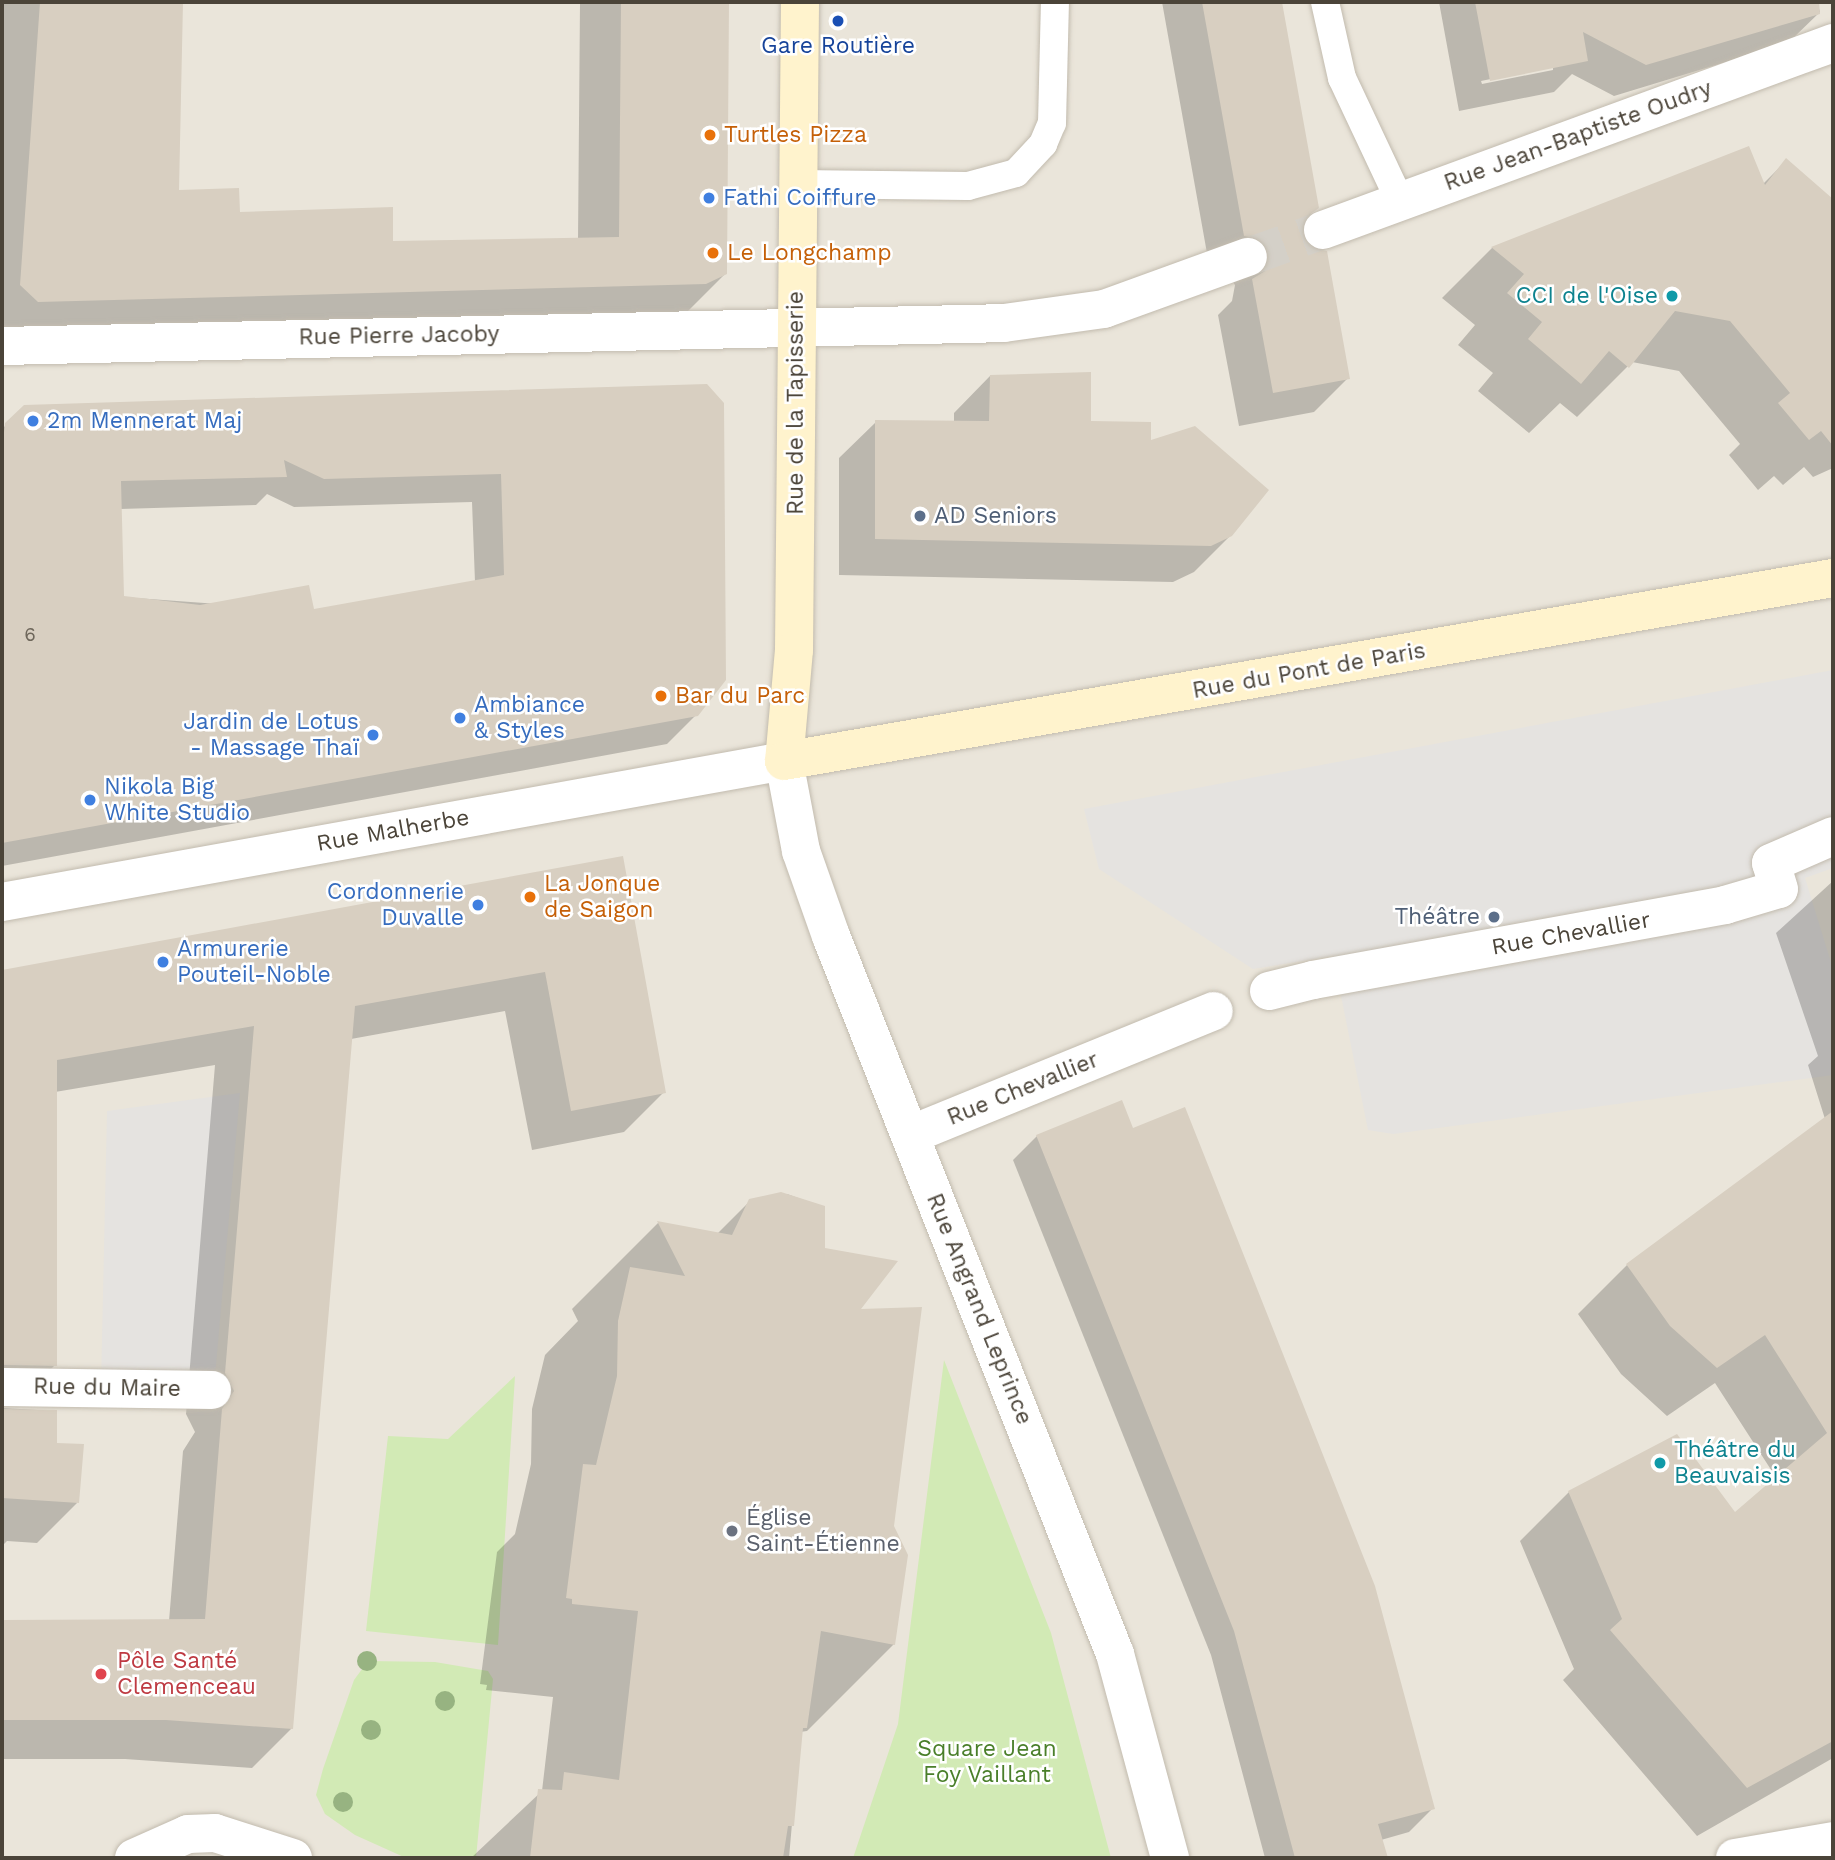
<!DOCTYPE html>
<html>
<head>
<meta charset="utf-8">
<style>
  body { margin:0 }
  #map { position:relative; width:1835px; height:1860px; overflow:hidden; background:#f6f3ec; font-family:"Work Sans",sans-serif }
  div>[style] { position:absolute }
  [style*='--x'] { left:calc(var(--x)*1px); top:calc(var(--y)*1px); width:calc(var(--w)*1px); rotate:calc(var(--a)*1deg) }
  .residential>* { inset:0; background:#eae5da }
  .green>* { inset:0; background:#d2eab5 }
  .parking>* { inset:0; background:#e5e3e0 }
  .shadow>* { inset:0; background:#0003 }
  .building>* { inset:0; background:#d8cfc1 }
  .street-tunnel>* { height:38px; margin-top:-19px; transform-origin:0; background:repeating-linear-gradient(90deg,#d4d0c8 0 38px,transparent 0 57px) }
  .roads { filter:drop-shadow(0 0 2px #c2bbae) drop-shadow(0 0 2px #c2bbae) }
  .lane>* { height:28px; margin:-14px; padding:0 14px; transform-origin:14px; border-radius:14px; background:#fff }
  .street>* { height:38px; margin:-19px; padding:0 19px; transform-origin:19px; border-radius:19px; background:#fff }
  .secondary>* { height:38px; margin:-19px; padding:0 19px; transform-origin:19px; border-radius:19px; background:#fff3cd }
  .trees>* { width:20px; height:20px; margin:-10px; border-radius:50%; background:#97b381 }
  .dots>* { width:19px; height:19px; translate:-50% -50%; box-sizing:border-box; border:4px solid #fff; border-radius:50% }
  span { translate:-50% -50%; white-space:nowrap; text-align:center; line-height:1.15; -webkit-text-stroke:5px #fff; paint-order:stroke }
  .number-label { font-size:19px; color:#6e675b }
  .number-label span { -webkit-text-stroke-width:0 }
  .transit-label { font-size:23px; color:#164399 }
  .food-label { font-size:23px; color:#c56008 }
  .left { translate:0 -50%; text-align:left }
  .street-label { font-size:23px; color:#4b4439 }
  .shop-label { font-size:23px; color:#366cbe }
  .right { translate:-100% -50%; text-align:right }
  .culture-label { font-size:23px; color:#0d838f }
  .service-label { font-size:23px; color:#4e5e75 }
  .worship-label { font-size:23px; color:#5b616d }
  .health-label { font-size:23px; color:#be3a42 }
  .park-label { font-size:23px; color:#4a7f2a }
  .frame { position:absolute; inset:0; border:4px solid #4b4439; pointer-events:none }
</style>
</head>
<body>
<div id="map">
  <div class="residential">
    <i style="clip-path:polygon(2px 2px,1833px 2px,1833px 1858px,2px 1858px)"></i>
  </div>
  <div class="green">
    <i style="clip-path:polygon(944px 1360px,1051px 1633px,1111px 1858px,853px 1858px,898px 1724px)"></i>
    <i style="clip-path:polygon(515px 1376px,498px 1645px,366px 1631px,388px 1436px,448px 1439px)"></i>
    <i style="clip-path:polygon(368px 1661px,435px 1662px,488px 1671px,493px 1679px,476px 1858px,406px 1858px,355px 1835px,325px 1814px,316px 1795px,323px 1769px,354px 1680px)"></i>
  </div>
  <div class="parking">
    <i style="clip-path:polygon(1833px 670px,1833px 868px,1805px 878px,1833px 969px,1833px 1075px,1393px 1134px,1368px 1130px,1333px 956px,1253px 969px,1099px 869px,1084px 809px)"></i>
    <i style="clip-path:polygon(240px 1093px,215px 1377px,101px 1384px,107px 1111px)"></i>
  </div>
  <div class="shadow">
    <i style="clip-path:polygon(3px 2px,182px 2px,177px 192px,238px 213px,391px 243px,578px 239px,580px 2px,728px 2px,726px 273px,684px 315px,2px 343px)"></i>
    <i style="clip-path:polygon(1162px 2px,1280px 2px,1317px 207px,1303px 222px,1300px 237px,1348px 378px,1314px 412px,1239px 426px,1218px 315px,1232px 301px,1235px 285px,1227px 274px,1210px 270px)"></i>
    <i style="clip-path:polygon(evenodd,1439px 2px,1817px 2px,1820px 12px,1788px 43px,1614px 96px,1572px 74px,1554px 92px,1459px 111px,1439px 2px,1553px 66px,1553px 70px,1482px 84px,1481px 81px,1553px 66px)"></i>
    <i style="clip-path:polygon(1748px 148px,1763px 184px,1786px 161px,1833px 202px,1833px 468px,1813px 477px,1804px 467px,1783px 485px,1774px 476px,1758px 490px,1729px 455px,1740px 444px,1679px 371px,1632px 362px,1577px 417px,1560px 403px,1529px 433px,1478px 391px,1493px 373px,1458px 345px,1475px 325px,1442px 298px,1492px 248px)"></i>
    <i style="clip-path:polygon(990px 376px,1089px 423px,1149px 443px,1231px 535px,1194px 572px,1173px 582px,839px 575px,839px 458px,876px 422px,954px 422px,954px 413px)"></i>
    <i style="clip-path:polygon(evenodd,706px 386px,697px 714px,667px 744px,2px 866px,2px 429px,25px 407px,706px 386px,267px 494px,294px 507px,472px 502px,475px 582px,313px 611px,122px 597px,120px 509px,256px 505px,267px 494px)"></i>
    <i style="clip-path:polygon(622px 858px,664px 1092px,624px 1132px,532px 1150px,505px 1011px,351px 1039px,292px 1728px,252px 1768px,125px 1759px,2px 1759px,2px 1622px,169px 1621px,183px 1451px,195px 1432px,186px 1414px,215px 1065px,55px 1092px,55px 1365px,15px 1405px,2px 1406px,2px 972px)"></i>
    <i style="clip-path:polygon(1833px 881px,1833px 1758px,1697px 1836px,1563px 1680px,1574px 1669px,1520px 1541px,1569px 1492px,1735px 1515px,1777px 1479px,1715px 1383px,1667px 1416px,1621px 1374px,1578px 1314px,1627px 1265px,1825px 1119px,1808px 1065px,1818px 1056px,1776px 933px)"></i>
    <i style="clip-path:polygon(1037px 1136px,1433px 1808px,1409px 1832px,1381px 1840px,1385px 1853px,1379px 1858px,1265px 1858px,1211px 1655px,1013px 1160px)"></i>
    <i style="clip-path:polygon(787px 1194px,823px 1207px,823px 1250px,857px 1311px,892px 1526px,894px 1644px,807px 1731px,800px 1732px,789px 1858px,471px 1858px,542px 1791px,553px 1697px,486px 1690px,487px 1685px,480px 1684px,497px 1552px,515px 1534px,531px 1464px,532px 1409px,545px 1355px,578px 1321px,572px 1309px,658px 1223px,717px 1234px,750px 1201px)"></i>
    <i style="clip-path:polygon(2px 1408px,55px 1411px,55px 1444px,77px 1503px,37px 1543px,7px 1541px,2px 1546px)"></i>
  </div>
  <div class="building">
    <i style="clip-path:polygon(40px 2px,183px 2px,179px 190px,239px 188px,240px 212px,393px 207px,393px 241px,619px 237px,621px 2px,729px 2px,727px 274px,706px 284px,38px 302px,20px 285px)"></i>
    <i style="clip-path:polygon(1202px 2px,1282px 2px,1319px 208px,1306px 217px,1302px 237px,1310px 247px,1327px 251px,1350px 379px,1273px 393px,1252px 279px,1265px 271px,1269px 250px,1262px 240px,1244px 236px)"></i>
    <i style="clip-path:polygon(1475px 2px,1819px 2px,1820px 14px,1646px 65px,1583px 32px,1588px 61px,1490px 81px)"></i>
    <i style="clip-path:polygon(1749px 146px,1765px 185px,1786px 158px,1833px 199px,1833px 446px,1821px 431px,1809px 440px,1778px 403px,1790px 393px,1730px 321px,1675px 311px,1629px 368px,1609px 351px,1581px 384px,1528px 339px,1542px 322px,1507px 293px,1524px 274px,1491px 247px)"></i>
    <i style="clip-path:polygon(1091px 372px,1091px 421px,1151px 422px,1151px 440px,1195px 426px,1269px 490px,1232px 536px,1211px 546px,875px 539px,875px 420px,989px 421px,990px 375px)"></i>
    <i style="clip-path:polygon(evenodd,707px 384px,724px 403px,726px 680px,698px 716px,2px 843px,2px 450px,5px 423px,24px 405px,707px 384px,284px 460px,324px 479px,501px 474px,504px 575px,314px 609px,309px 585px,200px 605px,124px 596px,121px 481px,287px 477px,284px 460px)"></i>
    <i style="clip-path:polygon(623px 856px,666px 1093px,571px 1111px,545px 972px,355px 1006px,293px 1729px,166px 1720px,2px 1720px,2px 1620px,205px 1619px,222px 1409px,234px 1391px,225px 1373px,254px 1026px,57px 1060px,57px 1366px,2px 1365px,2px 970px)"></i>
    <i style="clip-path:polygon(1122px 1100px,1133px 1128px,1185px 1107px,1375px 1586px,1435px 1809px,1378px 1824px,1388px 1858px,1295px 1858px,1234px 1631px,1036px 1135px)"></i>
    <i style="clip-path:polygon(1833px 1111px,1833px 1741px,1747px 1788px,1610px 1630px,1622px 1619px,1568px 1491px,1677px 1434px,1735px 1512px,1827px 1433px,1765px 1335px,1717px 1368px,1670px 1326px,1626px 1264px)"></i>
    <i style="clip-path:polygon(781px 1192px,825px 1206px,825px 1248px,898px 1261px,861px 1309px,922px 1307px,894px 1526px,908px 1555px,895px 1645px,821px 1631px,807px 1728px,803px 1728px,794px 1826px,788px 1826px,783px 1858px,530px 1858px,538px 1789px,562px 1790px,564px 1772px,619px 1780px,638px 1611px,572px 1604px,572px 1599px,566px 1598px,583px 1464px,596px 1465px,617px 1376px,618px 1321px,630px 1267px,685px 1276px,657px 1221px,732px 1235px,749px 1199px)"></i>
    <i style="clip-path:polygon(2px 1409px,57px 1410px,57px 1443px,84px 1444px,79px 1503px,2px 1498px)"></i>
  </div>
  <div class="street-tunnel">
    <i style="--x:1248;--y:257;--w:80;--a:-19.8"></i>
  </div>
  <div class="roads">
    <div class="lane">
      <i style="--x:1325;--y:2;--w:78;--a:77.4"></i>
      <i style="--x:1342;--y:78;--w:136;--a:64.8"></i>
      <i style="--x:797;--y:184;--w:171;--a:0.7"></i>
      <i style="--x:968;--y:186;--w:50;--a:-15.2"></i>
      <i style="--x:1016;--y:173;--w:40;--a:-47"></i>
      <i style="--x:1043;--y:144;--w:23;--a:-67"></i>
      <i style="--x:1052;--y:123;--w:121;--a:-88.6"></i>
    </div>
    <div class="street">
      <i style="--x:1323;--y:230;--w:543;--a:-20.14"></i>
      <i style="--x:2;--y:346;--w:1002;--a:-1.31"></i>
      <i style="--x:1004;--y:323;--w:101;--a:-8"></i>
      <i style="--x:1104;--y:309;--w:153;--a:-19.9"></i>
      <i style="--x:2;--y:902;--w:795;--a:-10.22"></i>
      <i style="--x:784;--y:761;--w:92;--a:79.3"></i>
      <i style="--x:801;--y:851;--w:90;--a:70.6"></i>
      <i style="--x:831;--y:936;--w:772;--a:68.42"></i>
      <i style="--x:1115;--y:1654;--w:211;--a:74.9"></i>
      <i style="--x:1269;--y:991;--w:45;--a:-14"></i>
      <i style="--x:1313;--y:980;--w:419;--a:-10.3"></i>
      <i style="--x:1725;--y:905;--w:56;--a:-16.5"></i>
      <i style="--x:1779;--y:889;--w:27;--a:-107"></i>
      <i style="--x:1771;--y:863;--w:68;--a:-23.5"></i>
      <i style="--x:910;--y:1135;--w:328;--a:-22.2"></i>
      <i style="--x:2;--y:1387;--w:210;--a:0.8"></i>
      <i style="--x:134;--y:1858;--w:59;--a:-24"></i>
      <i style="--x:188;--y:1834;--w:27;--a:-2"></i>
      <i style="--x:215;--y:1833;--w:82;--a:17.8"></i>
      <i style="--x:1735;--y:1858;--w:99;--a:-9.8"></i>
    </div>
    <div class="secondary">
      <i style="--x:800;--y:2;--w:648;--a:90.53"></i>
      <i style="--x:794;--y:650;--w:111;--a:95.1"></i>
      <i style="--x:784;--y:761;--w:1065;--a:-9.9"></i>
    </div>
  </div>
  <div class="trees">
    <i style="left:367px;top:1661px"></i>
    <i style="left:445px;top:1701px"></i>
    <i style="left:371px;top:1730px"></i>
    <i style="left:343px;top:1802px"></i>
  </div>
  <div class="dots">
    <i style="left:838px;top:21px;background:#1a4fb4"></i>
    <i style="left:710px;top:135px;background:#e8710a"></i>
    <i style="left:709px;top:198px;background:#3f7fe0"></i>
    <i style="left:713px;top:253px;background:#e8710a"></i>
    <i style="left:1672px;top:296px;background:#0f9aa8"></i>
    <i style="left:33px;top:421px;background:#3f7fe0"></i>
    <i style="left:920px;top:516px;background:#5c6f8a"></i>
    <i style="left:661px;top:696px;background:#e8710a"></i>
    <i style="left:460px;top:718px;background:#3f7fe0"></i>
    <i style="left:373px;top:735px;background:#3f7fe0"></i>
    <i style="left:90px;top:800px;background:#3f7fe0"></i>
    <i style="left:530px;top:897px;background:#e8710a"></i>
    <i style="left:478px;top:905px;background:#3f7fe0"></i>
    <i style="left:1494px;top:917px;background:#5c6f8a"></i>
    <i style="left:163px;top:962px;background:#3f7fe0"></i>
    <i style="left:1660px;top:1463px;background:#0f9aa8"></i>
    <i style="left:732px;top:1531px;background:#6b7280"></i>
    <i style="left:101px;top:1674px;background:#e0444e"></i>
  </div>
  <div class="number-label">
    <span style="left:30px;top:635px">6</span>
  </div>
  <div class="transit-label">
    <span style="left:838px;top:46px">Gare Routière</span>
  </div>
  <div class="food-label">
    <span class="left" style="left:724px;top:135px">Turtles Pizza</span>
    <span class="left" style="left:727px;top:253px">Le Longchamp</span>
    <span class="left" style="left:675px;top:696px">Bar du Parc</span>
    <span class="left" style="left:544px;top:897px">La Jonque<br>de Saigon</span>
  </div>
  <div class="street-label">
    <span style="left:1578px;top:136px;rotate:-20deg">Rue Jean-Baptiste Oudry</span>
    <span style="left:399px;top:336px;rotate:-1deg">Rue Pierre Jacoby</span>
    <span style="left:796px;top:403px;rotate:-90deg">Rue de la Tapisserie</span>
    <span style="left:1309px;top:671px;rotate:-10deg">Rue du Pont de Paris</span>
    <span style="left:393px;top:831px;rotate:-10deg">Rue Malherbe</span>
    <span style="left:1571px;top:934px;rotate:-10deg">Rue Chevallier</span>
    <span style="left:1023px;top:1089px;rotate:-22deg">Rue Chevallier</span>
    <span style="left:979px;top:1309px;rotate:68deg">Rue Angrand Leprince</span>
    <span style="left:107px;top:1388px;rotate:1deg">Rue du Maire</span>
  </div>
  <div class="shop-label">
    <span class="left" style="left:723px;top:198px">Fathi Coiffure</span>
    <span class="left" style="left:47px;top:421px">2m Mennerat Maj</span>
    <span class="left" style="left:474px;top:718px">Ambiance<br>&amp; Styles</span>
    <span class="right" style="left:359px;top:735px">Jardin de Lotus<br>- Massage Thaï</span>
    <span class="left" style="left:104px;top:800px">Nikola Big<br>White Studio</span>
    <span class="right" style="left:464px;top:905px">Cordonnerie<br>Duvalle</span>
    <span class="left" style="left:177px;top:962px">Armurerie<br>Pouteil-Noble</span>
  </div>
  <div class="culture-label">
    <span class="right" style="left:1658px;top:296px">CCI de l'Oise</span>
    <span class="left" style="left:1674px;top:1463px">Théâtre du<br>Beauvaisis</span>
  </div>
  <div class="service-label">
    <span class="left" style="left:934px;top:516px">AD Seniors</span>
    <span class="right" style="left:1480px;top:917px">Théâtre</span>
  </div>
  <div class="worship-label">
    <span class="left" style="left:746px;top:1531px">Église<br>Saint-Étienne</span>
  </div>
  <div class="health-label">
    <span class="left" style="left:117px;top:1674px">Pôle Santé<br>Clemenceau</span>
  </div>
  <div class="park-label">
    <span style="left:987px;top:1762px">Square Jean<br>Foy Vaillant</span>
  </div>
  <div class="frame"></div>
</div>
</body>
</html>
